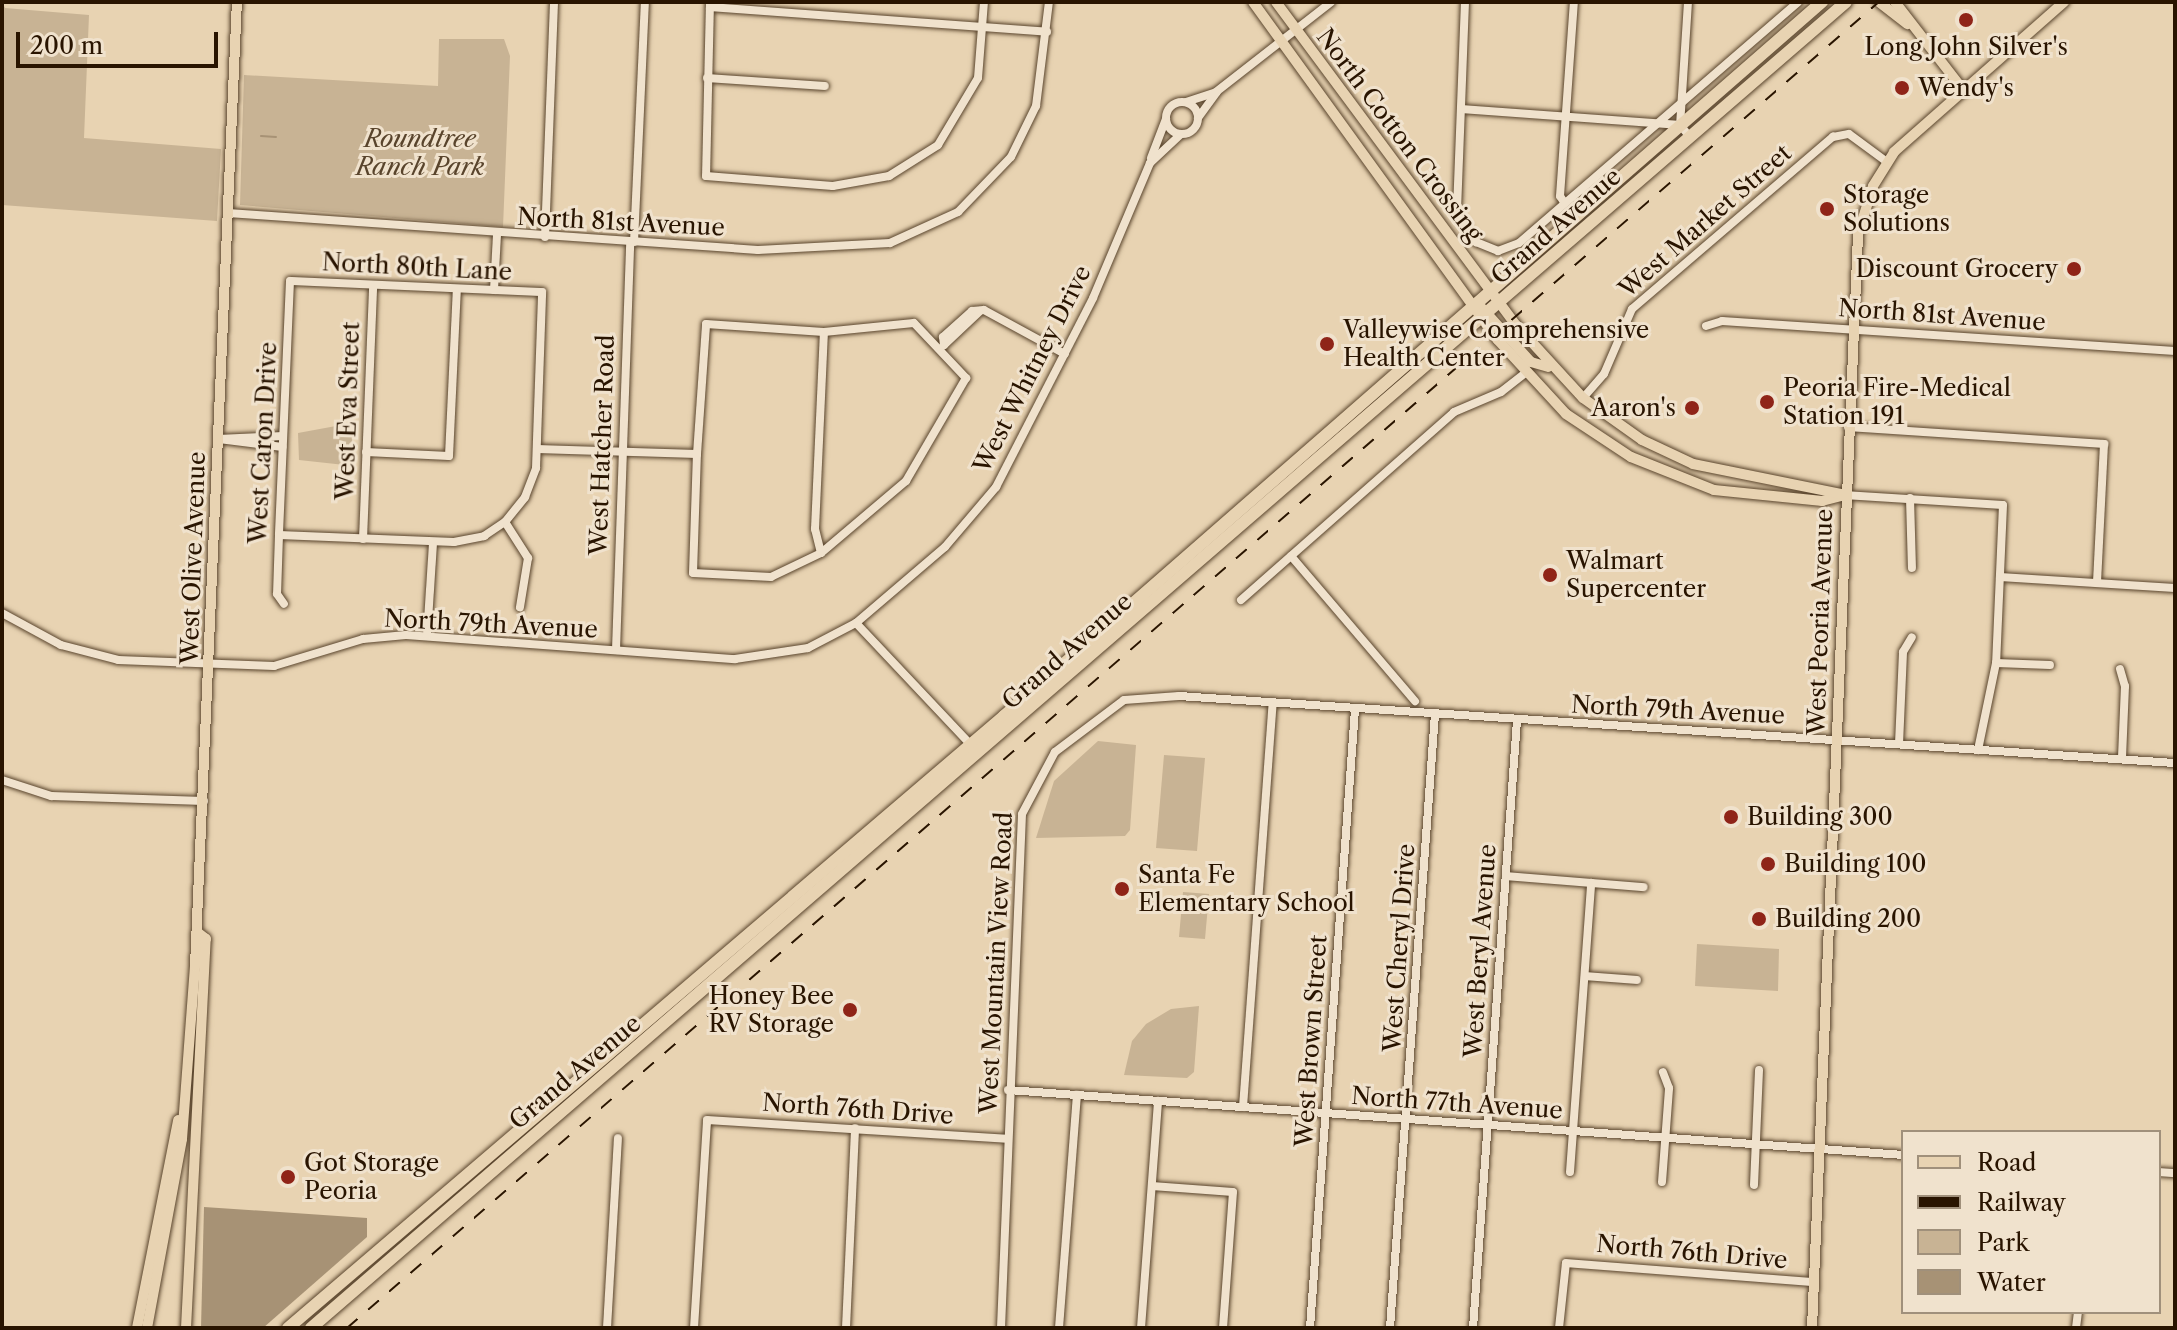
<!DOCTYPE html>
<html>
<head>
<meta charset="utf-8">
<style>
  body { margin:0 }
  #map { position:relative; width:2177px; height:1330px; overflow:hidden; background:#e8d3b2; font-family:"Libre Caslon Text",serif }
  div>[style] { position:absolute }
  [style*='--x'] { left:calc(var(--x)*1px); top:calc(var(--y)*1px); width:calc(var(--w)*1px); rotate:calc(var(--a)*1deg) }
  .green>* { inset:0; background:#c8b394 }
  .water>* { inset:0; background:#a79275 }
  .stream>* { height:2px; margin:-1px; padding:0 1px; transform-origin:1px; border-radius:1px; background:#a79275 }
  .roads { filter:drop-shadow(0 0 2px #59442c) drop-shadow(0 0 2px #59442c) }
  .minor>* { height:8px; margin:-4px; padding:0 4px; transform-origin:4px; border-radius:4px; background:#f0e2cd }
  .minor>.ring { margin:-4px; padding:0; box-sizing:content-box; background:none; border:8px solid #f0e2cd; border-radius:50% }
  .major>* { height:10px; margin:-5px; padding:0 5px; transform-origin:5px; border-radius:5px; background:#e8d3b2 }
  .highway>* { height:12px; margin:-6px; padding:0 6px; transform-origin:6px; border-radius:6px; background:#e8d3b2 }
  .rail>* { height:2px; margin-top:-1px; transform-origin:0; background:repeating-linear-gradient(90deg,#291400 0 14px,transparent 0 28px) }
  .dots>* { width:22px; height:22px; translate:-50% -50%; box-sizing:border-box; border:4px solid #f0e2cd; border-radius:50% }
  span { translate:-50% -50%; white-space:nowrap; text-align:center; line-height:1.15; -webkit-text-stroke:6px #f0e2cd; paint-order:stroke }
  .poi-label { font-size:24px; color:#291400 }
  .left { translate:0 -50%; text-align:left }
  .right { translate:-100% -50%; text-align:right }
  .street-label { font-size:24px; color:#291400 }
  .park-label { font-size:24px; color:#59442c; font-style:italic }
  .frame { position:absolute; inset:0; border:4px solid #291400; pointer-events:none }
  .legend { position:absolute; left:1901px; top:1130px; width:260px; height:184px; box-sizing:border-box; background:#f0e2cd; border:2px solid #a0907b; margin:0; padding:10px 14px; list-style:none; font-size:24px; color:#291400 }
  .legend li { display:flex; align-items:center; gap:16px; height:40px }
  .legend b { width:40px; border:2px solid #a0907b }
  .scale { position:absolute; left:16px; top:32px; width:202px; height:36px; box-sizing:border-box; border:4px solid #291400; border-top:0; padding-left:10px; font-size:24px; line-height:28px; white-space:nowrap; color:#291400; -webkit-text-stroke:6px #f0e2cd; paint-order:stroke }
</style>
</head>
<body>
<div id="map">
  <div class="green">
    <i style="clip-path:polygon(2px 2px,5px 8px,89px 15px,84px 138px,221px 149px,217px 221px,2px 205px)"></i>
    <i style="clip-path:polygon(439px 39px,504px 39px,510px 56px,503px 227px,240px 205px,244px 75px,438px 86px)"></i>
    <i style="clip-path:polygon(336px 426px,352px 437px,354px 466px,299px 460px,298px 433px)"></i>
    <i style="clip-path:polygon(1098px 741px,1136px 745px,1130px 830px,1125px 836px,1036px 838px,1054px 781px)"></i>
    <i style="clip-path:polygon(1164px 755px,1205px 758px,1197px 851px,1156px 848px)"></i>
    <i style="clip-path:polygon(1183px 892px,1209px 894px,1205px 939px,1179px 937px)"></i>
    <i style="clip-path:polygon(1697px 944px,1779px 949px,1778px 991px,1695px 986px)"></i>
    <i style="clip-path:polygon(1199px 1006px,1194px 1072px,1187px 1078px,1124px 1075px,1132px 1041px,1146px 1024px,1171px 1009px)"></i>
  </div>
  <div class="water">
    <i style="clip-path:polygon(204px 1207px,367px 1218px,367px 1237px,263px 1328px,201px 1328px)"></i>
  </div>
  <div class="stream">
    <i style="--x:261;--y:136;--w:15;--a:4"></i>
  </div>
  <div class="roads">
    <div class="minor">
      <i style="--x:710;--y:2;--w:174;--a:91.3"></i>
      <i style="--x:706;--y:176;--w:127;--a:4.5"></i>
      <i style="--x:833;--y:186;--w:57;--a:-10.1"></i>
      <i style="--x:889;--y:176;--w:58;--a:-32.3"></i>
      <i style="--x:938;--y:145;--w:78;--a:-59.2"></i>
      <i style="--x:978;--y:78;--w:76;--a:-85.5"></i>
      <i style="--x:1465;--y:2;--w:212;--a:92.2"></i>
      <i style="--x:1457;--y:214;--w:34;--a:56"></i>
      <i style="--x:1476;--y:242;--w:24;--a:22"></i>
      <i style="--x:1498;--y:251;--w:22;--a:-21"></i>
      <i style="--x:1519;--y:243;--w:369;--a:-40.8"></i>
      <i style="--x:1688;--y:2;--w:123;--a:93.7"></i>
      <i style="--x:1680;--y:125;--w:16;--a:50"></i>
      <i style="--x:710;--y:7;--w:338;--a:4.2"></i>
      <i style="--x:707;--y:78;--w:118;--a:3.9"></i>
      <i style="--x:1186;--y:102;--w:32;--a:-18"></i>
      <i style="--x:1216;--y:92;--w:146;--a:-38"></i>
      <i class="ring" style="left:1166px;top:102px;width:24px;height:24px"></i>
      <i style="--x:1461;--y:109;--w:220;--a:4.2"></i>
      <i style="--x:1198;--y:118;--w:31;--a:-54"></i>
      <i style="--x:1151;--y:158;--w:42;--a:-69"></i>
      <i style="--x:1564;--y:202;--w:7;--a:-124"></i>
      <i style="--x:1560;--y:196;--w:195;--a:-85.9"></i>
      <i style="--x:228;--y:213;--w:531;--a:3.99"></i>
      <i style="--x:758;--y:250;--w:132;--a:-3"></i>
      <i style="--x:890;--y:243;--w:75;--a:-24.5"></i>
      <i style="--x:958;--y:212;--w:76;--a:-46.1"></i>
      <i style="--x:1011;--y:157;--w:57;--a:-63.9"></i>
      <i style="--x:1036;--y:106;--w:105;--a:-82.9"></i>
      <i style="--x:545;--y:237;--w:235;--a:-87.8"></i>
      <i style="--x:634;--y:242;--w:240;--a:-87.4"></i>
      <i style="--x:494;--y:290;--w:56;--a:-86.9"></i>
      <i style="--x:980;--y:311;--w:50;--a:136.6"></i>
      <i style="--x:944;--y:345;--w:8;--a:-97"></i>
      <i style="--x:943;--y:337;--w:39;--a:-42"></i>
      <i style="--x:972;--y:311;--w:12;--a:-5"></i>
      <i style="--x:984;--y:310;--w:92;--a:28.5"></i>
      <i style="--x:1706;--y:326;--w:17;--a:-17"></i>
      <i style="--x:1722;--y:321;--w:454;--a:3.8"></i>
      <i style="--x:1583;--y:398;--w:32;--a:-49"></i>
      <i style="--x:1604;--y:374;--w:71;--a:-66.7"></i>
      <i style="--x:1632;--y:309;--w:265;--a:-40.6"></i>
      <i style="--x:1833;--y:137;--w:16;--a:-11"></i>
      <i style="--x:1849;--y:134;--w:47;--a:36.4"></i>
      <i style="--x:1848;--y:427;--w:257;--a:3.8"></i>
      <i style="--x:2104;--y:444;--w:139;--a:92.9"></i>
      <i style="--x:218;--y:439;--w:65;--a:-2.6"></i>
      <i style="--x:219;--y:439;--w:64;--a:7.1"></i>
      <i style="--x:537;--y:449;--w:160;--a:1.8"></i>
      <i style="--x:697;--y:454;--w:130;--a:-86"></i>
      <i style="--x:706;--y:324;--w:118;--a:3.9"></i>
      <i style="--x:824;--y:332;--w:90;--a:-5.7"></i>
      <i style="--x:914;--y:323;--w:76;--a:46.6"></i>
      <i style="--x:966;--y:378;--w:119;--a:120.2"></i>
      <i style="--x:906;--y:481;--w:111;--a:139.7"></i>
      <i style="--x:821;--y:553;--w:55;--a:154.4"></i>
      <i style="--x:771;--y:577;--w:78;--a:-177.1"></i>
      <i style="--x:693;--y:573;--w:119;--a:-88.1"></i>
      <i style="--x:366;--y:452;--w:83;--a:2.8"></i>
      <i style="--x:449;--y:456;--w:167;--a:-87.3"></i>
      <i style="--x:1844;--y:495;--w:159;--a:3.6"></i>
      <i style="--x:2003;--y:505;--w:158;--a:92.5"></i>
      <i style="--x:1996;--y:663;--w:89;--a:101.7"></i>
      <i style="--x:1910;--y:498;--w:70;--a:88.4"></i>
      <i style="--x:505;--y:522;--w:43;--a:57.4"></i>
      <i style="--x:528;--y:558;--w:50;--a:99.3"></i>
      <i style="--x:279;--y:535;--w:175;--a:2.3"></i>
      <i style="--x:454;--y:542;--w:31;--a:-11"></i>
      <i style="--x:484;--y:536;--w:25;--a:-34"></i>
      <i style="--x:505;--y:522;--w:32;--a:-51"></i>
      <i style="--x:525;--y:497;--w:31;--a:-69"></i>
      <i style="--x:536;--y:468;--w:176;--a:-88"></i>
      <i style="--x:542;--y:292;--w:252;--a:-177.5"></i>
      <i style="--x:290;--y:281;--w:254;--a:92.5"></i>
      <i style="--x:279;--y:535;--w:59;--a:91.9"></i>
      <i style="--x:277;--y:594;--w:12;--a:55"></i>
      <i style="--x:363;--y:539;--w:254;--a:-87.7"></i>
      <i style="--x:821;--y:553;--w:25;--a:-104"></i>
      <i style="--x:815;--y:529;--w:197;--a:-87.4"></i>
      <i style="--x:1291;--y:556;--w:191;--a:49.5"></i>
      <i style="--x:2000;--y:577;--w:175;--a:3.6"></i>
      <i style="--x:1241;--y:600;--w:284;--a:-41.4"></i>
      <i style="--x:1454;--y:412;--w:51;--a:-23.1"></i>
      <i style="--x:1501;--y:392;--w:31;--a:-38"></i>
      <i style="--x:2;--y:613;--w:67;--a:28.5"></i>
      <i style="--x:61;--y:645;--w:59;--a:14.7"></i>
      <i style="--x:118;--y:660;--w:156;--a:2.2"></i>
      <i style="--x:274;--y:666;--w:93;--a:-16.9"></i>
      <i style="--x:363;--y:639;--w:43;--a:-5.3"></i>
      <i style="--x:406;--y:635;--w:330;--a:4.2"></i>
      <i style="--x:735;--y:659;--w:74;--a:-8.6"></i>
      <i style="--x:808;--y:648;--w:54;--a:-27.5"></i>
      <i style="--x:856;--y:623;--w:117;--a:-40.5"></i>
      <i style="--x:945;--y:547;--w:79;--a:-49.6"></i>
      <i style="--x:996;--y:487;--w:212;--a:-62.8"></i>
      <i style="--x:1093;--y:298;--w:147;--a:-67.1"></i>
      <i style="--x:1150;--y:163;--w:42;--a:-43.1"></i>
      <i style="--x:856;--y:623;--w:166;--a:46.7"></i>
      <i style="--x:427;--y:636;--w:94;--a:-86.3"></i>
      <i style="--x:616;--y:650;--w:408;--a:-88"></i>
      <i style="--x:1996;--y:663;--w:54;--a:2.1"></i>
      <i style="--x:2120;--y:669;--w:18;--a:74"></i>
      <i style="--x:2125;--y:686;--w:73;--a:92.4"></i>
      <i style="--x:1899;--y:744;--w:92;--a:-87.5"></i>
      <i style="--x:1903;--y:652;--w:17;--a:-59"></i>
      <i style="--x:2;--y:780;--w:52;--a:18.1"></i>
      <i style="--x:51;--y:796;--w:153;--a:1.9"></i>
      <i style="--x:1506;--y:876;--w:138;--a:4.6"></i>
      <i style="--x:1585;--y:976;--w:52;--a:4.4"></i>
      <i style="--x:1008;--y:1090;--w:897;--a:4.15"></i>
      <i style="--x:1243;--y:1107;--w:406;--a:-85.8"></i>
      <i style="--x:1570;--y:1172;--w:290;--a:-85.8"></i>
      <i style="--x:2159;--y:1172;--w:16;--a:4"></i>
      <i style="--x:1662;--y:1182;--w:94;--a:-85.7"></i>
      <i style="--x:1669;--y:1088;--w:17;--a:-111"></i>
      <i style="--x:1754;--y:1185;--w:115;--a:-87.5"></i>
      <i style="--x:1152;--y:1186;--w:81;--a:4.2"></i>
      <i style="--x:1233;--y:1192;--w:136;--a:94.2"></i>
      <i style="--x:607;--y:1328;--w:190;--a:-86.7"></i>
      <i style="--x:694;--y:1328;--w:208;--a:-86.4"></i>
      <i style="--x:707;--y:1120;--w:300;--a:3.6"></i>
      <i style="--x:846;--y:1328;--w:200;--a:-87.4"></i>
      <i style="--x:1001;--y:1328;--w:514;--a:-87.66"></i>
      <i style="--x:1022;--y:814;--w:70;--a:-62"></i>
      <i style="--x:1055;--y:752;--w:86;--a:-37"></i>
      <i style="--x:1124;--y:700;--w:55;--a:-4.2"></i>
      <i style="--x:1179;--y:696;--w:998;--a:3.85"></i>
      <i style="--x:1059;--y:1328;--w:234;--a:-85.6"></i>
      <i style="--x:1141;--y:1328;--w:228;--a:-85.7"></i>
      <i style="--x:1310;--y:1328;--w:621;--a:-85.84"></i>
      <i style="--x:1390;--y:1328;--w:616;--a:-85.81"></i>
      <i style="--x:1473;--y:1328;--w:610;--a:-85.86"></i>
      <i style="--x:1559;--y:1328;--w:65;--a:-83.9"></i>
      <i style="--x:1566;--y:1263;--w:249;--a:4.4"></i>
      <i style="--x:2076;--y:1328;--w:16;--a:-83"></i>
    </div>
    <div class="major">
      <i style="--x:1253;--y:2;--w:417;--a:54.1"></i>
      <i style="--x:1498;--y:340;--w:100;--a:47.4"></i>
      <i style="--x:1566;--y:414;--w:78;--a:33.5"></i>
      <i style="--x:1631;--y:457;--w:89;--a:21.7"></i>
      <i style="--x:1714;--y:490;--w:109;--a:5.8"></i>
      <i style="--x:1822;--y:501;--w:23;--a:-15"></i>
      <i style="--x:1276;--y:2;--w:402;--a:53.4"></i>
      <i style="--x:1516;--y:325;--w:99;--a:47.5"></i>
      <i style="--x:1583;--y:398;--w:72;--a:35.4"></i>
      <i style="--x:1642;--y:440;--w:56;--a:25.2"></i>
      <i style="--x:1693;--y:464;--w:152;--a:11.4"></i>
      <i style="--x:1879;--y:2;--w:36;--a:38"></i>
      <i style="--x:1895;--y:2;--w:113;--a:52.2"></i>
      <i style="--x:1482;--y:308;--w:73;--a:47.8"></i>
      <i style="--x:1531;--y:362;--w:18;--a:16"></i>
      <i style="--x:137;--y:1328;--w:212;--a:-78.8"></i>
      <i style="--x:147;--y:1328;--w:192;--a:-79.5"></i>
      <i style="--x:182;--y:1139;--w:173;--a:-85.7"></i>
      <i style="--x:195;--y:966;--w:965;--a:-87.51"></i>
      <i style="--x:186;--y:1328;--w:390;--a:-87.1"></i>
      <i style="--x:206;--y:939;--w:11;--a:-142"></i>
      <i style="--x:1812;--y:1328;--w:1095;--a:-87.59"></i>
      <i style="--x:1858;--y:234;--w:50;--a:-72.6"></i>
      <i style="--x:1873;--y:186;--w:40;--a:-58"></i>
      <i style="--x:1894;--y:152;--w:227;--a:-41.4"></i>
    </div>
    <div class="highway">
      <i style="--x:288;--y:1328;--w:942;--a:-40.52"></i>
      <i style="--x:1004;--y:716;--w:1086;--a:-41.12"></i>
      <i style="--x:311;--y:1328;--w:2028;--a:-40.82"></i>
    </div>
  </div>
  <div class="rail">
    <i style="--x:347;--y:1328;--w:2026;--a:-40.88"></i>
  </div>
  <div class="dots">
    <i style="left:1966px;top:20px;background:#8f2418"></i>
    <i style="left:1902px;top:88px;background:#8f2418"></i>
    <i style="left:1827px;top:209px;background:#8f2418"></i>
    <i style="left:2074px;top:269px;background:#8f2418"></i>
    <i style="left:1327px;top:344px;background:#8f2418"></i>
    <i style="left:1767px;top:402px;background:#8f2418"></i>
    <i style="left:1692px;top:408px;background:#8f2418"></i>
    <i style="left:1550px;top:575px;background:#8f2418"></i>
    <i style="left:1731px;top:817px;background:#8f2418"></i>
    <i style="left:1768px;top:864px;background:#8f2418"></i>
    <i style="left:1122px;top:889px;background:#8f2418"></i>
    <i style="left:1759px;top:919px;background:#8f2418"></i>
    <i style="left:850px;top:1010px;background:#8f2418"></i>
    <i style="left:288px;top:1177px;background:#8f2418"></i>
  </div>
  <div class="poi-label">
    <span style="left:1966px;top:47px">Long John Silver's</span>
    <span class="left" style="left:1918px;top:88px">Wendy's</span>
    <span class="left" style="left:1843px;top:209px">Storage<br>Solutions</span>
    <span class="right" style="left:2058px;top:269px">Discount Grocery</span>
    <span class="left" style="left:1343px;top:344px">Valleywise Comprehensive<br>Health Center</span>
    <span class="left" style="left:1783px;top:402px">Peoria Fire-Medical<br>Station 191</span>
    <span class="right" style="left:1676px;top:408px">Aaron's</span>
    <span class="left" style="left:1566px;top:575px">Walmart<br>Supercenter</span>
    <span class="left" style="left:1747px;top:817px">Building 300</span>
    <span class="left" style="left:1784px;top:864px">Building 100</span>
    <span class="left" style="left:1138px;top:889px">Santa Fe<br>Elementary School</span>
    <span class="left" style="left:1775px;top:919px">Building 200</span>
    <span class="right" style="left:834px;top:1010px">Honey Bee<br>RV Storage</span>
    <span class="left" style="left:304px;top:1177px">Got Storage<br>Peoria</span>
  </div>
  <div class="street-label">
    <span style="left:1400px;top:135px;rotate:53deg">North Cotton Crossing</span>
    <span style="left:1705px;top:221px;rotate:-41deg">West Market Street</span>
    <span style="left:621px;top:222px;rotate:3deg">North 81st Avenue</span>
    <span style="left:1556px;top:226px;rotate:-41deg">Grand Avenue</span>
    <span style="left:417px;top:267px;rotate:3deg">North 80th Lane</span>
    <span style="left:1942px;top:315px;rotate:4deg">North 81st Avenue</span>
    <span style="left:1032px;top:369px;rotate:-63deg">West Whitney Drive</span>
    <span style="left:348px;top:411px;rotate:-88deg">West Eva Street</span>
    <span style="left:263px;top:443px;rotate:-87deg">West Caron Drive</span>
    <span style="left:602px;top:445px;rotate:-88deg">West Hatcher Road</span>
    <span style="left:193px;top:558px;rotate:-88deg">West Olive Avenue</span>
    <span style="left:1820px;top:622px;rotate:-88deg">West Peoria Avenue</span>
    <span style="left:491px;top:624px;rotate:3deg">North 79th Avenue</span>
    <span style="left:1067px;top:651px;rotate:-41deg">Grand Avenue</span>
    <span style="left:1678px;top:710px;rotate:3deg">North 79th Avenue</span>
    <span style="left:1399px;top:948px;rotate:-86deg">West Cheryl Drive</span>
    <span style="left:1480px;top:951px;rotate:-86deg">West Beryl Avenue</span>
    <span style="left:996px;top:963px;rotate:-87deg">West Mountain View Road</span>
    <span style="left:1311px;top:1041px;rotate:-86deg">West Brown Street</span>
    <span style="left:575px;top:1072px;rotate:-40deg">Grand Avenue</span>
    <span style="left:1457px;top:1103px;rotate:4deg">North 77th Avenue</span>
    <span style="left:858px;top:1109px;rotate:4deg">North 76th Drive</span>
    <span style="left:1692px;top:1252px;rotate:5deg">North 76th Drive</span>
  </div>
  <div class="park-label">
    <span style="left:420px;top:153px">Roundtree<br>Ranch Park</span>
  </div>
  <div class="frame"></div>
  <ul class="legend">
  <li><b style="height:10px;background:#e8d3b2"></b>Road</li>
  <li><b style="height:10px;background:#291400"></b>Railway</li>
  <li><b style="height:22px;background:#c8b394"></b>Park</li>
  <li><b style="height:22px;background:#a79275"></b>Water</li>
  </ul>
  <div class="scale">200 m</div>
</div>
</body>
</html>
